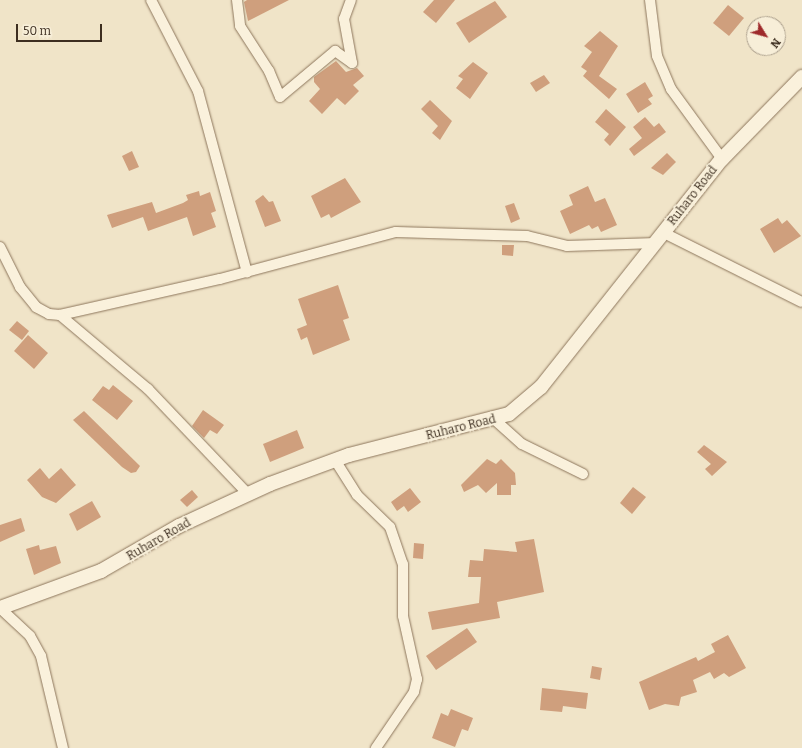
<!DOCTYPE html>
<html>
<head>
<meta charset="utf-8">
<style>
  body { margin:0 }
  #map { position:relative; width:802px; height:748px; overflow:hidden; background:#f0e4c8; font-family:Bitter,serif }
  div>[style] { position:absolute }
  [style*='--x'] { left:calc(var(--x)*1px); top:calc(var(--y)*1px); width:calc(var(--w)*1px); rotate:calc(var(--a)*1deg) }
  .building>* { inset:0; background:#cf9f7d }
  .roads { filter:drop-shadow(0 0 1px #8d765c) drop-shadow(0 0 1px #8d765c) }
  .street>* { height:10px; margin:-5px; padding:0 5px; transform-origin:5px; border-radius:5px; background:#faf1dc }
  .secondary>* { height:14px; margin:-7px; padding:0 7px; transform-origin:7px; border-radius:7px; background:#faf1dc }
  span { translate:-50% -50%; white-space:nowrap; text-align:center; line-height:1.15; -webkit-text-stroke:3px #f7eed8; paint-order:stroke }
  .street-label { font-size:12px; color:#3d2e20 }
  .north { position:absolute; left:746px; top:16px; width:40px; height:40px; box-sizing:border-box; background:#f7eed8; border:1px solid #ada18e; border-radius:50%; rotate:127deg; font-size:11px; font-weight:700; line-height:16px; text-align:center; color:#3d2e20 }
  .north::after { content:''; display:block; margin:auto; width:14px; height:18px; background:#9e2a2b; clip-path:polygon(50% 0,100% 100%,50% 72%,0 100%) }
  .scale { position:absolute; left:16px; top:24px; width:86px; height:18px; box-sizing:border-box; border:2px solid #3d2e20; border-top:0; padding-left:5px; font-size:12px; line-height:14px; white-space:nowrap; color:#3d2e20; -webkit-text-stroke:3px #f7eed8; paint-order:stroke }
</style>
</head>
<body>
<div id="map">
  <div class="building">
    <i style="clip-path:polygon(247px 0,289px 0,248px 21px,244px 2px)"></i>
    <i style="clip-path:polygon(434px 0,455px 0,436px 23px,423px 12px)"></i>
    <i style="clip-path:polygon(495px 1px,507px 17px,469px 43px,456px 23px)"></i>
    <i style="clip-path:polygon(728px 5px,744px 18px,729px 36px,713px 23px)"></i>
    <i style="clip-path:polygon(600px 31px,618px 46px,599px 76px,617px 89px,609px 99px,583px 76px,587px 71px,581px 67px,592px 52px,584px 46px)"></i>
    <i style="clip-path:polygon(336px 61px,346px 72px,357px 68px,364px 76px,353px 85px,359px 91px,345px 105px,337px 98px,322px 114px,309px 101px,320px 89px,314px 82px,314px 77px)"></i>
    <i style="clip-path:polygon(473px 62px,488px 73px,470px 99px,456px 88px,463px 79px,458px 76px)"></i>
    <i style="clip-path:polygon(544px 75px,550px 83px,536px 92px,530px 83px)"></i>
    <i style="clip-path:polygon(645px 82px,653px 96px,648px 99px,652px 104px,638px 113px,626px 94px)"></i>
    <i style="clip-path:polygon(430px 100px,452px 121px,440px 140px,432px 133px,438px 126px,421px 109px)"></i>
    <i style="clip-path:polygon(606px 109px,626px 127px,610px 146px,604px 140px,609px 134px,595px 122px)"></i>
    <i style="clip-path:polygon(645px 117px,654px 127px,659px 123px,666px 132px,634px 156px,629px 149px,642px 138px,633px 127px)"></i>
    <i style="clip-path:polygon(132px 151px,139px 167px,129px 171px,122px 156px)"></i>
    <i style="clip-path:polygon(667px 153px,676px 162px,663px 175px,651px 168px)"></i>
    <i style="clip-path:polygon(345px 178px,361px 202px,331px 218px,329px 214px,321px 218px,311px 196px)"></i>
    <i style="clip-path:polygon(588px 186px,595px 202px,605px 198px,617px 225px,601px 232px,598px 226px,592px 229px,589px 225px,570px 234px,560px 211px,573px 205px,569px 195px)"></i>
    <i style="clip-path:polygon(199px 191px,200px 196px,210px 192px,216px 211px,211px 213px,216px 227px,193px 236px,187px 217px,148px 231px,143px 217px,112px 228px,107px 215px,152px 202px,156px 213px,183px 203px,188px 200px,186px 195px)"></i>
    <i style="clip-path:polygon(263px 195px,269px 202px,273px 201px,281px 221px,265px 227px,255px 201px)"></i>
    <i style="clip-path:polygon(514px 203px,520px 219px,511px 223px,505px 206px)"></i>
    <i style="clip-path:polygon(778px 218px,782px 224px,787px 220px,801px 236px,774px 253px,760px 229px)"></i>
    <i style="clip-path:polygon(502px 245px,514px 245px,513px 256px,502px 255px)"></i>
    <i style="clip-path:polygon(338px 285px,349px 318px,343px 320px,350px 340px,313px 355px,307px 337px,301px 340px,297px 329px,307px 325px,298px 299px)"></i>
    <i style="clip-path:polygon(17px 321px,29px 331px,22px 340px,9px 330px)"></i>
    <i style="clip-path:polygon(28px 335px,48px 353px,34px 369px,14px 351px)"></i>
    <i style="clip-path:polygon(113px 385px,133px 401px,117px 420px,92px 400px,103px 386px,109px 390px)"></i>
    <i style="clip-path:polygon(203px 410px,224px 425px,217px 434px,210px 430px,204px 438px,192px 426px)"></i>
    <i style="clip-path:polygon(84px 411px,140px 466px,136px 472px,131px 473px,122px 467px,73px 420px)"></i>
    <i style="clip-path:polygon(297px 430px,304px 448px,270px 462px,263px 444px)"></i>
    <i style="clip-path:polygon(704px 445px,727px 462px,712px 476px,705px 469px,711px 464px,697px 452px)"></i>
    <i style="clip-path:polygon(487px 459px,496px 464px,501px 459px,515px 473px,516px 485px,511px 485px,511px 495px,497px 495px,497px 483px,486px 493px,478px 485px,464px 492px,461px 485px)"></i>
    <i style="clip-path:polygon(40px 468px,49px 479px,61px 468px,76px 485px,56px 503px,42px 497px,27px 480px)"></i>
    <i style="clip-path:polygon(633px 487px,646px 497px,632px 514px,620px 503px)"></i>
    <i style="clip-path:polygon(410px 488px,421px 502px,408px 512px,404px 506px,397px 511px,391px 502px)"></i>
    <i style="clip-path:polygon(192px 490px,198px 497px,187px 507px,180px 500px)"></i>
    <i style="clip-path:polygon(92px 501px,101px 517px,77px 531px,69px 514px)"></i>
    <i style="clip-path:polygon(21px 518px,25px 531px,0 542px,0 525px)"></i>
    <i style="clip-path:polygon(534px 539px,544px 592px,497px 602px,500px 618px,432px 630px,428px 612px,479px 603px,481px 577px,468px 577px,470px 560px,483px 561px,484px 549px,517px 552px,515px 542px)"></i>
    <i style="clip-path:polygon(414px 543px,424px 544px,423px 559px,413px 558px)"></i>
    <i style="clip-path:polygon(39px 545px,40px 550px,56px 546px,61px 563px,34px 575px,26px 549px)"></i>
    <i style="clip-path:polygon(467px 628px,477px 642px,436px 670px,426px 656px)"></i>
    <i style="clip-path:polygon(728px 635px,746px 668px,729px 677px,724px 673px,714px 679px,710px 672px,693px 680px,697px 692px,681px 697px,679px 706px,665px 704px,649px 710px,639px 682px,696px 657px,698px 661px,715px 652px,711px 644px)"></i>
    <i style="clip-path:polygon(592px 666px,602px 668px,600px 680px,590px 678px)"></i>
    <i style="clip-path:polygon(542px 688px,588px 693px,586px 709px,563px 706px,562px 712px,540px 710px)"></i>
    <i style="clip-path:polygon(451px 709px,473px 718px,468px 731px,462px 729px,455px 747px,432px 738px,441px 713px,448px 716px)"></i>
  </div>
  <div class="roads">
    <div class="street">
      <i style="--x:151;--y:0;--w:102;--a:62.7"></i>
      <i style="--x:198;--y:91;--w:188;--a:74.9"></i>
      <i style="--x:237;--y:0;--w:26;--a:83"></i>
      <i style="--x:240;--y:26;--w:54;--a:57.2"></i>
      <i style="--x:269;--y:71;--w:28;--a:67"></i>
      <i style="--x:280;--y:97;--w:72;--a:-39.9"></i>
      <i style="--x:335;--y:51;--w:21;--a:35"></i>
      <i style="--x:352;--y:63;--w:45;--a:-100.3"></i>
      <i style="--x:344;--y:19;--w:20;--a:-70"></i>
      <i style="--x:650;--y:0;--w:56;--a:82.9"></i>
      <i style="--x:657;--y:56;--w:36;--a:67"></i>
      <i style="--x:671;--y:89;--w:87;--a:53.9"></i>
      <i style="--x:664;--y:233;--w:154;--a:26.6"></i>
      <i style="--x:0;--y:247;--w:45;--a:63.4"></i>
      <i style="--x:20;--y:287;--w:26;--a:51"></i>
      <i style="--x:36;--y:307;--w:15;--a:28"></i>
      <i style="--x:49;--y:314;--w:11;--a:5"></i>
      <i style="--x:60;--y:315;--w:164;--a:-12.7"></i>
      <i style="--x:220;--y:279;--w:182;--a:-15"></i>
      <i style="--x:396;--y:232;--w:131;--a:1.7"></i>
      <i style="--x:527;--y:236;--w:41;--a:14"></i>
      <i style="--x:567;--y:246;--w:89;--a:-1.9"></i>
      <i style="--x:60;--y:315;--w:115;--a:40.1"></i>
      <i style="--x:148;--y:389;--w:146;--a:46.4"></i>
      <i style="--x:495;--y:420;--w:36;--a:42"></i>
      <i style="--x:522;--y:444;--w:68;--a:26.2"></i>
      <i style="--x:335;--y:460;--w:41;--a:57.8"></i>
      <i style="--x:357;--y:495;--w:46;--a:44.1"></i>
      <i style="--x:390;--y:527;--w:39;--a:71"></i>
      <i style="--x:403;--y:564;--w:52;--a:90"></i>
      <i style="--x:403;--y:616;--w:65;--a:77.5"></i>
      <i style="--x:417;--y:679;--w:13;--a:103"></i>
      <i style="--x:414;--y:692;--w:68;--a:124.2"></i>
      <i style="--x:0;--y:608;--w:41;--a:43"></i>
      <i style="--x:30;--y:636;--w:23;--a:61"></i>
      <i style="--x:41;--y:656;--w:95;--a:76.6"></i>
    </div>
    <div class="secondary">
      <i style="--x:0;--y:608;--w:108;--a:-20.1"></i>
      <i style="--x:101;--y:571;--w:90;--a:-30"></i>
      <i style="--x:179;--y:526;--w:100;--a:-24.8"></i>
      <i style="--x:270;--y:484;--w:84;--a:-20.2"></i>
      <i style="--x:349;--y:455;--w:165;--a:-14.4"></i>
      <i style="--x:509;--y:414;--w:42;--a:-40.2"></i>
      <i style="--x:541;--y:387;--w:291;--a:-51.6"></i>
      <i style="--x:722;--y:159;--w:115;--a:-45.7"></i>
    </div>
  </div>
  <div class="street-label">
    <span style="left:693px;top:196px;rotate:-52deg">Ruharo Road</span>
    <span style="left:461px;top:428px;rotate:-14deg">Ruharo Road</span>
    <span style="left:159px;top:540px;rotate:-30deg">Ruharo Road</span>
  </div>
  <div class="north">N</div>
  <div class="scale">50 m</div>
</div>
</body>
</html>
